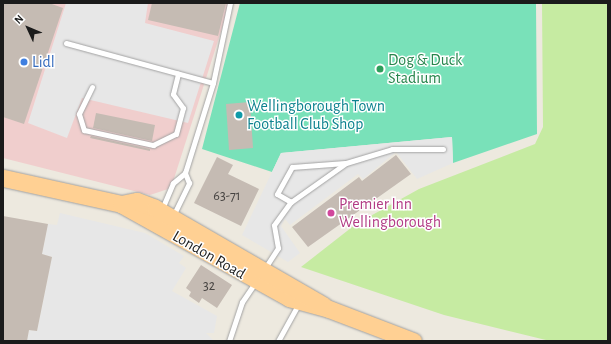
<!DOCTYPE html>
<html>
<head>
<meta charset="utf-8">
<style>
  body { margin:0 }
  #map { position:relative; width:611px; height:344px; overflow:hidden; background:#ede9df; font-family:"Alegreya Sans",sans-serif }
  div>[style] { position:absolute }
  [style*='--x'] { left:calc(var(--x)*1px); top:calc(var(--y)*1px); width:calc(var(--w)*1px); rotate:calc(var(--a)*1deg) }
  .commercial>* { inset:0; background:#f0cecd }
  .grass>* { inset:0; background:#c6eba2 }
  .pitch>* { inset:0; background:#79e1b9 }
  .parking>* { inset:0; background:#e7e7e7 }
  .building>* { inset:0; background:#c5bbb3 }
  .roads { filter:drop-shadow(0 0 1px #a2a2a2) drop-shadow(0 0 1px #a2a2a2) }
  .lane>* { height:5px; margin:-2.5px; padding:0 2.5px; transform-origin:2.5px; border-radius:2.5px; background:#fff }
  .primary>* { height:17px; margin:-8.5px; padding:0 8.5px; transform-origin:8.5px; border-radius:8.5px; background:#ffd093 }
  .dots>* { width:11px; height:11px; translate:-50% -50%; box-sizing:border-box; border:2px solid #fff; border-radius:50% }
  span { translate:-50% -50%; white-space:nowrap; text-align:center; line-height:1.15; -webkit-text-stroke:3px #fff; paint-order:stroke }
  .number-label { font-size:14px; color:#464341 }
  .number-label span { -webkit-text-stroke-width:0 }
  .leisure-label { font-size:16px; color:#27864d }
  .left { translate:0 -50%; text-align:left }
  .shop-label { font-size:16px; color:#366cbe }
  .culture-label { font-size:16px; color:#0d838f }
  .hotel-label { font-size:16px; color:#b23c85 }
  .street-label { font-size:16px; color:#1b1b1b }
  .frame { position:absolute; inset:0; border:4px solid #1b1b1b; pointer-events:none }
  .north { position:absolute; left:8px; top:8px; width:40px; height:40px; -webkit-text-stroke:3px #fff; paint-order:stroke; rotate:314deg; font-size:11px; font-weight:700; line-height:16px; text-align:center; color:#1b1b1b }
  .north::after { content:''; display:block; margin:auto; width:14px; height:18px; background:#1b1b1b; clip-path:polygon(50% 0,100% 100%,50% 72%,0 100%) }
</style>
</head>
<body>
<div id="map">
  <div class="commercial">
    <i style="clip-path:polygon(3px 3px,230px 3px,171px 188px,150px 195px,3px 158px)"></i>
  </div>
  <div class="grass">
    <i style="clip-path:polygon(542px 3px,608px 3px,608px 341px,550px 341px,444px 315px,301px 267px,356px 224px,419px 189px,535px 144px,543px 127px)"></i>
  </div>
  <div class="pitch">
    <i style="clip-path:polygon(240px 3px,536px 3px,537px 134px,453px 163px,452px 137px,281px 153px,272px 172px,202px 149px)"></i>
  </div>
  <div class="parking">
    <i style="clip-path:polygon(66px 3px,148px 3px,145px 23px,214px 41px,188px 123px,82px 98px,67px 138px,28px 123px)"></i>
    <i style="clip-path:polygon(452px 137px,453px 163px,417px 179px,396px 152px,363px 179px,358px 174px,290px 225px,285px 219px,281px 226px,300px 253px,288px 262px,242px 235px,281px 153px)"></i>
    <i style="clip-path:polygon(60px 213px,145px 233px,184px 256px,179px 263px,186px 268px,172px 291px,217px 316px,214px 333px,206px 333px,214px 341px,27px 341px,29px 330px,37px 331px,52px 257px,42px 254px,48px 224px,57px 225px)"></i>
  </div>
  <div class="building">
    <i style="clip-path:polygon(3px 3px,49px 3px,63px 8px,24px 124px,3px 117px)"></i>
    <i style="clip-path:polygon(152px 3px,226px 3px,218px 36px,148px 20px)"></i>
    <i style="clip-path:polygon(250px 102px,253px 148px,229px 150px,226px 104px)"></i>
    <i style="clip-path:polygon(96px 113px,155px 125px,152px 141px,93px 128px)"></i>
    <i style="clip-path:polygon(91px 136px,150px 149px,150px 151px,90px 138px)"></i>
    <i style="clip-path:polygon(396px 155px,411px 174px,308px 247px,292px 227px,359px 177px,362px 181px)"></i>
    <i style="clip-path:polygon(217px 157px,233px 165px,228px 174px,259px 189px,241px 226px,194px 203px)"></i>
    <i style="clip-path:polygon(3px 216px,48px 224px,42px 254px,52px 257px,37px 331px,29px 330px,27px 341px,3px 341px)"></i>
    <i style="clip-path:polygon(201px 265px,232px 285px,217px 308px,202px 298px,199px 303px,189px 296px,191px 292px,186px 288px)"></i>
  </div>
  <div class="roads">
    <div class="lane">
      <i style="--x:66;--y:43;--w:152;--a:15.2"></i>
      <i style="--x:213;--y:83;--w:94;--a:107.3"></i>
      <i style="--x:185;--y:173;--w:16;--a:140"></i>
      <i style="--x:173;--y:183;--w:28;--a:113"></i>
      <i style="--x:213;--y:83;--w:82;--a:-78"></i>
      <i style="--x:92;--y:87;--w:30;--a:116"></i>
      <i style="--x:79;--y:114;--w:17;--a:73"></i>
      <i style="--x:84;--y:130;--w:71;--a:12.3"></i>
      <i style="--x:153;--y:145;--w:25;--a:-26"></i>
      <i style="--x:176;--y:134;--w:27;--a:-75"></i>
      <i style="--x:183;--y:108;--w:17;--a:-126"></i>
      <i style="--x:173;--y:94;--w:21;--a:-76"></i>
      <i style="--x:291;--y:202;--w:16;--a:-150"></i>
      <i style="--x:277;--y:194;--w:31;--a:-61"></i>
      <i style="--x:292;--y:167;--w:53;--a:-4.3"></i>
      <i style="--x:173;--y:216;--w:37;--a:-64"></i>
      <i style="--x:189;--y:183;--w:11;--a:-112"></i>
      <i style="--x:265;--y:268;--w:24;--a:-57"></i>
      <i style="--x:278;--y:248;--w:23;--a:-100"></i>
      <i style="--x:274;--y:225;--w:29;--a:-54"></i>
      <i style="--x:291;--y:202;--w:67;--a:-35.3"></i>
      <i style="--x:346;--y:163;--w:48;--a:-16.9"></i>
      <i style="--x:392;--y:149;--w:51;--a:0"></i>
      <i style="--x:229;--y:341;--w:41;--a:-71.6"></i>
      <i style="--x:242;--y:302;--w:25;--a:-56"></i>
      <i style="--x:278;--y:341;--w:43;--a:-61.1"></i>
    </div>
    <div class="primary">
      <i style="--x:3;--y:178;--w:121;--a:12.4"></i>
      <i style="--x:121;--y:204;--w:193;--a:29.2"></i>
      <i style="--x:289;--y:298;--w:41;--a:15.4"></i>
      <i style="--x:329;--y:309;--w:90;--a:20.9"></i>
      <i style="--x:121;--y:204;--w:16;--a:-11"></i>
      <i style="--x:137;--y:201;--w:19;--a:21"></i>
      <i style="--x:155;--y:208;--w:194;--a:30"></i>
    </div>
  </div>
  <div class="dots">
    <i style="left:24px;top:62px;background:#3f7fe0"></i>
    <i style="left:380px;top:69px;background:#2e9e5b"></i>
    <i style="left:239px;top:115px;background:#0f9aa8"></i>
    <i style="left:331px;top:213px;background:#d1479c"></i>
  </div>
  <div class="number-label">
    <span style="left:227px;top:196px">63-71</span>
    <span style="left:209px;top:286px">32</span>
  </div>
  <div class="leisure-label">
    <span class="left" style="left:388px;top:69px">Dog &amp; Duck<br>Stadium</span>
  </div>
  <div class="shop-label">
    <span class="left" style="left:32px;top:62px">Lidl</span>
  </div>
  <div class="culture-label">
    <span class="left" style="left:247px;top:115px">Wellingborough Town<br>Football Club Shop</span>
  </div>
  <div class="hotel-label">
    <span class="left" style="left:339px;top:213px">Premier Inn<br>Wellingborough</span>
  </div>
  <div class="street-label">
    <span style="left:209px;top:255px;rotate:30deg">London Road</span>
  </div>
  <div class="frame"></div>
  <div class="north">N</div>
</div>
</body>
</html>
